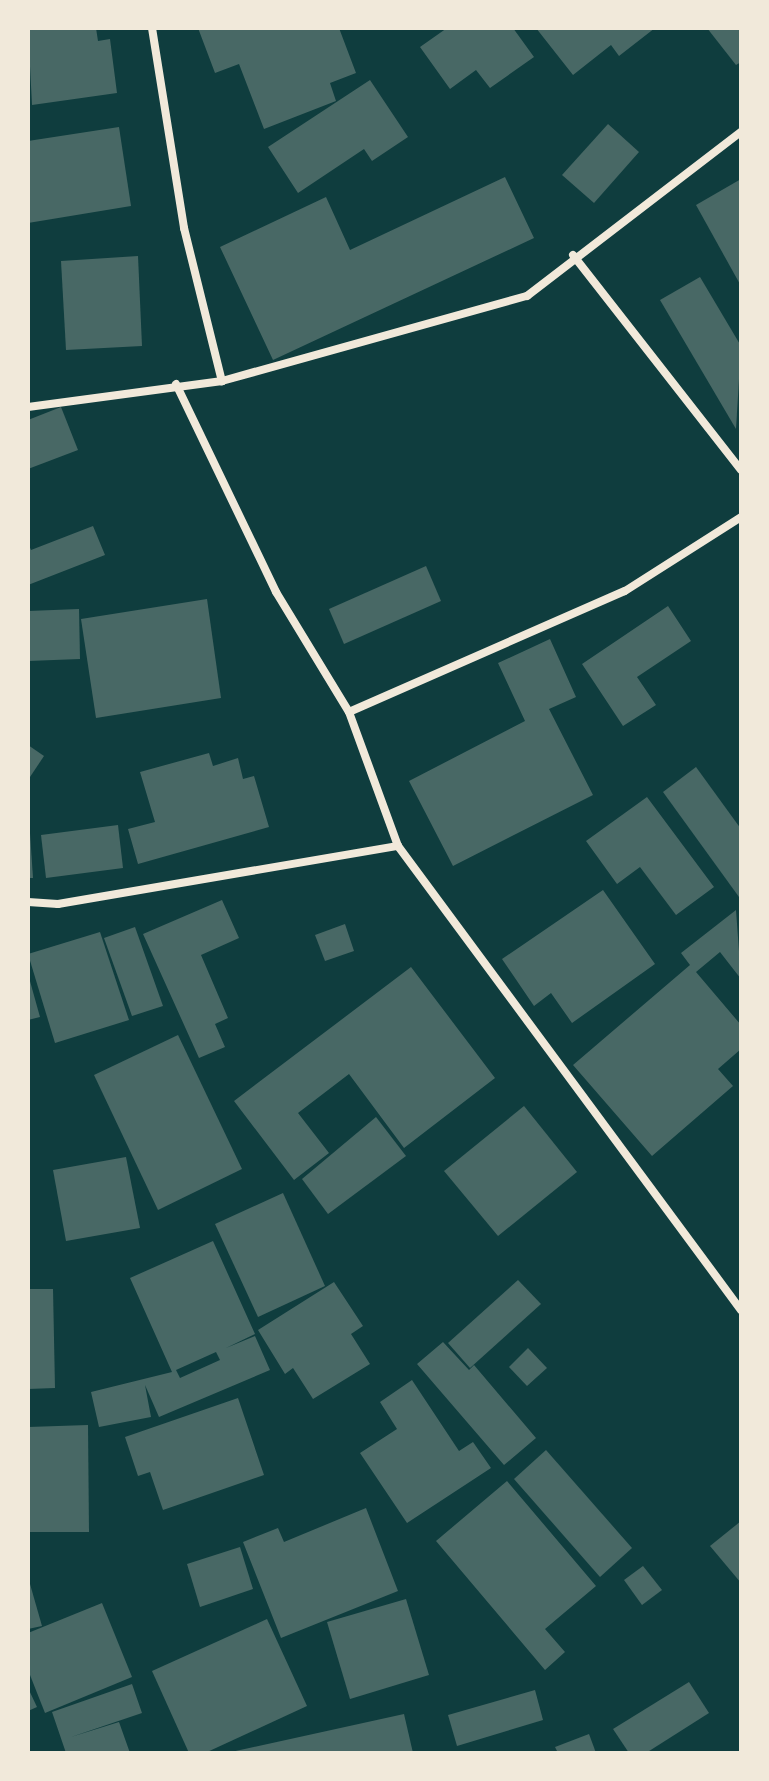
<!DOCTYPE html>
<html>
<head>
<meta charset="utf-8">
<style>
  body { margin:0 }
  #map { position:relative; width:769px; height:1781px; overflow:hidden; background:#0f3d3e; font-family:"PT Sans Narrow",sans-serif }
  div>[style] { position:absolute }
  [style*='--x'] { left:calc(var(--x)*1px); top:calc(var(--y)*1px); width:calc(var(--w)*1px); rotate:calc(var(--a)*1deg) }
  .building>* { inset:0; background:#486865 }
  .minor>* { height:8px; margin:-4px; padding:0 4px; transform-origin:4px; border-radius:4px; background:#f1e9da }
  span { translate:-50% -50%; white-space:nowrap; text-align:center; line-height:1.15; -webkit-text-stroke:8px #f1e9da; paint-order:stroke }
  .frame { position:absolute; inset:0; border:30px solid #f1e9da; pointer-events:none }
</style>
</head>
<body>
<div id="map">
  <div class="building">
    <i style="clip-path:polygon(28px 28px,96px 28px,98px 41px,110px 39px,117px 93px,32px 105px)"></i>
    <i style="clip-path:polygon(198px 28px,339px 28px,356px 73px,330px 83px,336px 101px,264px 129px,239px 64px,215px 73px)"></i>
    <i style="clip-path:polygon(447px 28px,513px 28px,534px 57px,490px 88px,476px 70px,450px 89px,420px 47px)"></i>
    <i style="clip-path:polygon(536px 28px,655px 28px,619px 56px,611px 45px,573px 75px)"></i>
    <i style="clip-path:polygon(707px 28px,741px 28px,741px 62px,736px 65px)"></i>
    <i style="clip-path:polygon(370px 80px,408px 137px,372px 161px,364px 149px,298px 193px,268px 147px)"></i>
    <i style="clip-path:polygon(608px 124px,639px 152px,594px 203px,562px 175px)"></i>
    <i style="clip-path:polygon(119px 127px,131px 206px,28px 223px,28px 141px)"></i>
    <i style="clip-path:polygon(505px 177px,534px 238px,273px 360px,220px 247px,326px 197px,350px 250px)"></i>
    <i style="clip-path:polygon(741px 179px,741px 286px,696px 205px)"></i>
    <i style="clip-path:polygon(138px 256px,142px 346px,66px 350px,61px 261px)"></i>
    <i style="clip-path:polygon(700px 277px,741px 346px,736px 429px,660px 300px)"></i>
    <i style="clip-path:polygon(61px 407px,78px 450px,28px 469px,28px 420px)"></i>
    <i style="clip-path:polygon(93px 526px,105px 555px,28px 585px,28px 543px,31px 550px)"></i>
    <i style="clip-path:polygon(426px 566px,441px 601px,344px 644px,329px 609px)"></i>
    <i style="clip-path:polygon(207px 599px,221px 698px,96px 718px,81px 619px)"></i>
    <i style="clip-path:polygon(668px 606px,691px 641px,637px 677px,656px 705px,623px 726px,582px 664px)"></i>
    <i style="clip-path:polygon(79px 609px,80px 659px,28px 661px,28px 611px)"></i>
    <i style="clip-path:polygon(550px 639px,576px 697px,549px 709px,593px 795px,453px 866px,409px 781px,525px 721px,498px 663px)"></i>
    <i style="clip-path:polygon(28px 745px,44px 756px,28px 780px)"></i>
    <i style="clip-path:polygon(209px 753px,213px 766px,238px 758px,243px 779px,254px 776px,269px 827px,138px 864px,128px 829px,155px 822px,140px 772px)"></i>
    <i style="clip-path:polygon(696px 767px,741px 829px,739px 897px,663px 792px)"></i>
    <i style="clip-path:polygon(647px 797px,714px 887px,676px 915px,640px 867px,617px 884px,586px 841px)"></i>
    <i style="clip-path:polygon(28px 803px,33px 878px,28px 878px)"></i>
    <i style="clip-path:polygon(118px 825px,123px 868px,46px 878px,41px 835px)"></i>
    <i style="clip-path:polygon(603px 890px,655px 964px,572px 1023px,551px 993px,534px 1006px,502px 959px)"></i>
    <i style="clip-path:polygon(222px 900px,239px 938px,201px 955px,228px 1018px,215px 1024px,225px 1047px,199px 1058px,143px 934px)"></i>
    <i style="clip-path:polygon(736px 910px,741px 979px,720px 952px,696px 972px,741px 1025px,741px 1049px,718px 1069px,733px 1086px,652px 1156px,573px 1065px,690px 965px,681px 953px)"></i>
    <i style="clip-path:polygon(345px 924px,354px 951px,325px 961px,315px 935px)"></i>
    <i style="clip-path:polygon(135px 927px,163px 1006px,132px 1016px,104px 938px)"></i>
    <i style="clip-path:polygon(100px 932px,129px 1020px,55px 1043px,28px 954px)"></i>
    <i style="clip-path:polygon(411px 967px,495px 1078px,404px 1148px,349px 1074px,298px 1113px,329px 1153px,294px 1180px,234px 1101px)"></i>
    <i style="clip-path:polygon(28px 974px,40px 1017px,28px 1020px)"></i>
    <i style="clip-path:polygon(178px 1035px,242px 1169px,158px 1210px,94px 1075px)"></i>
    <i style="clip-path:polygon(524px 1106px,577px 1172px,498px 1236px,444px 1171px)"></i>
    <i style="clip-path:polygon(376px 1117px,406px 1156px,328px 1214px,302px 1179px)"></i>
    <i style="clip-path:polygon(126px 1157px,140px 1228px,66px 1241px,53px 1170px)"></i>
    <i style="clip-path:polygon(283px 1193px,325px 1286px,258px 1317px,215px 1224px)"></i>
    <i style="clip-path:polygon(evenodd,213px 1241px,255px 1334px,226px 1348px,255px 1336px,270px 1370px,159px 1417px,145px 1385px,151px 1417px,99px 1427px,91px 1392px,172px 1372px,130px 1278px,213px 1241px,216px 1352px,220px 1360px,180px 1378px,176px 1370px,216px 1352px)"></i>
    <i style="clip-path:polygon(518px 1280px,541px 1304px,470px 1368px,448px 1343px)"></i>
    <i style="clip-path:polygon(334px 1282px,363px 1326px,351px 1334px,370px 1364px,313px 1399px,293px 1368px,285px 1374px,258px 1330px)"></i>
    <i style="clip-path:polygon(28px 1289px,53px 1289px,55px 1388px,28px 1389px)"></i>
    <i style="clip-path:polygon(443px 1342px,469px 1370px,474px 1365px,536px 1438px,504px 1465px,417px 1364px)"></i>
    <i style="clip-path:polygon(528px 1348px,547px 1368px,527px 1386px,509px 1367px)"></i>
    <i style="clip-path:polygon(412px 1380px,459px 1451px,473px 1442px,491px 1468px,407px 1523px,360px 1453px,397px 1429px,380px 1402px)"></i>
    <i style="clip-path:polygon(238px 1398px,264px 1475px,163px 1510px,150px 1472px,138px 1476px,125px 1437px)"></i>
    <i style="clip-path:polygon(88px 1425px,89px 1532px,28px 1532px,28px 1427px)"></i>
    <i style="clip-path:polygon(546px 1450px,632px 1548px,600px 1577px,514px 1479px)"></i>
    <i style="clip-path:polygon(507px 1481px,596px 1586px,545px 1629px,565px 1652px,545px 1670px,436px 1541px)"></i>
    <i style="clip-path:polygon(366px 1508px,398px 1591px,281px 1638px,243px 1542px,278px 1528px,284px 1542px)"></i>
    <i style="clip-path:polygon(741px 1521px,741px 1583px,710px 1546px)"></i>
    <i style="clip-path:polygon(240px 1547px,253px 1589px,200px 1607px,187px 1564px)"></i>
    <i style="clip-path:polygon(643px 1566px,662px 1590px,642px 1605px,624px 1580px)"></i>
    <i style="clip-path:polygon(28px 1577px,42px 1626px,28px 1629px)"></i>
    <i style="clip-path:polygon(406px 1599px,429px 1675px,350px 1699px,327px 1622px)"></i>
    <i style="clip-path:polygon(102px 1603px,132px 1677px,45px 1713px,28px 1670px,28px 1633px)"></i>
    <i style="clip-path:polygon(267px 1619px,307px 1706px,205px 1753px,189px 1753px,152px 1671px)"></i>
    <i style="clip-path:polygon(689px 1682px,709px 1713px,646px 1753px,629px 1753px,613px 1729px)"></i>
    <i style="clip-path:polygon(132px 1684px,142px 1713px,71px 1737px,119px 1722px,130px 1753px,66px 1753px,52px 1712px)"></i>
    <i style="clip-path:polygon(28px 1688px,37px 1707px,28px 1711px)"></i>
    <i style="clip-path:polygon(535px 1690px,543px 1720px,457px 1746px,448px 1715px)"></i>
    <i style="clip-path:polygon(404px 1714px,413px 1753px,231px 1753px,231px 1752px)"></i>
    <i style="clip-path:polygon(589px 1734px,596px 1753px,558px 1753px,555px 1747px)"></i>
  </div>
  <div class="minor">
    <i style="--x:152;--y:28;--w:203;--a:80.9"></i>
    <i style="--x:184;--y:228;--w:158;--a:76.1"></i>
    <i style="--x:573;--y:255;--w:273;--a:52"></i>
    <i style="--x:176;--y:384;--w:231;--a:64.3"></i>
    <i style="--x:276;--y:592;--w:140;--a:58.7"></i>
    <i style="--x:349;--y:712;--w:143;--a:69.9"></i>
    <i style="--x:398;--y:846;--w:577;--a:53.53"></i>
    <i style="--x:28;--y:407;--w:196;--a:-7.6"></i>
    <i style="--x:222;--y:381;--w:317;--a:-15.6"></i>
    <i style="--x:527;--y:296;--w:270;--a:-37.5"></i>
    <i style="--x:349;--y:712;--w:301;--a:-23.7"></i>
    <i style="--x:625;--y:591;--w:138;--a:-32.5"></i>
    <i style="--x:28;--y:902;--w:30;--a:4"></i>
    <i style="--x:58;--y:904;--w:345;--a:-9.7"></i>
  </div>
  <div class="frame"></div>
</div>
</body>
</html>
